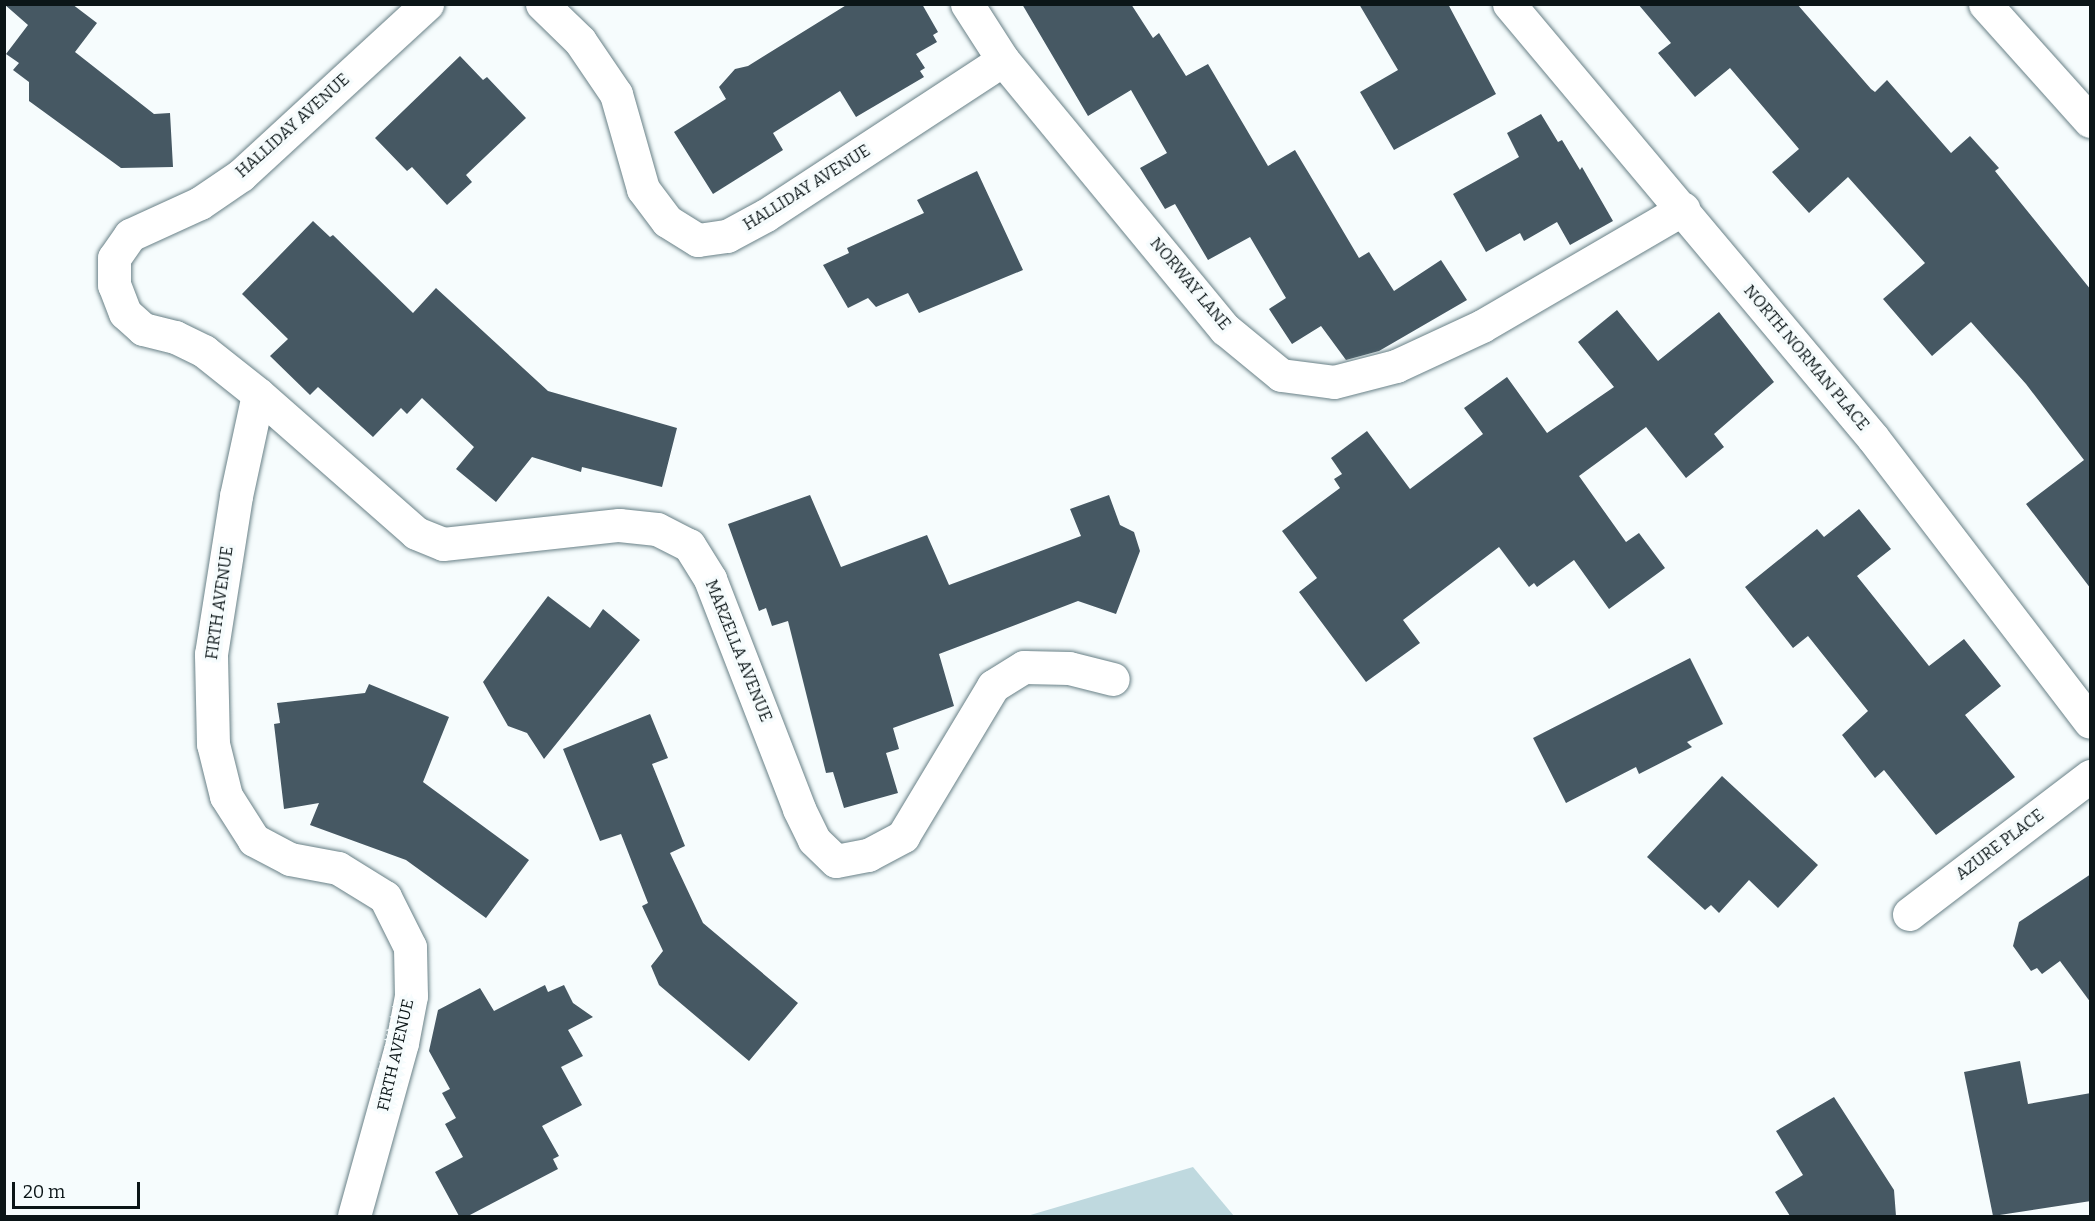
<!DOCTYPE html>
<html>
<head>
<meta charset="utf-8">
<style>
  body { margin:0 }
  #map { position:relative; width:2095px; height:1221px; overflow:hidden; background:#f6fcfd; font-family:Bitter,serif }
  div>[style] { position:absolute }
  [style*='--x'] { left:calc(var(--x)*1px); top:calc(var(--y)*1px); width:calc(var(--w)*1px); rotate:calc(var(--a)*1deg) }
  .green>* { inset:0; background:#bfd9df }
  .building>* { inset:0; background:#465863 }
  .roads { filter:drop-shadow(0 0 2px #698187) drop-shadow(0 0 2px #698187) }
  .minor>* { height:33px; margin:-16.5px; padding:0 16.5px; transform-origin:16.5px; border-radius:16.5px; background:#fff }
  span { translate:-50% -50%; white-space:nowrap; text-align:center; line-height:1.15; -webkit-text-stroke:6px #f6fcfd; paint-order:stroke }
  .street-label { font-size:16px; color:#0b1517 }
  .frame { position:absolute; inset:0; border:6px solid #0b1517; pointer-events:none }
  .scale { position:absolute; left:12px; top:1182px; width:128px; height:27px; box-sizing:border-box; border:3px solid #0b1517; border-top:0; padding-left:8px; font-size:18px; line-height:21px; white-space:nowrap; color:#0b1517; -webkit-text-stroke:4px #f6fcfd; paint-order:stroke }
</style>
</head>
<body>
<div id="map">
  <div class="green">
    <i style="clip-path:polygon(1193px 1167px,1234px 1216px,1027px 1216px)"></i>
  </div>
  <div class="building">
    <i style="clip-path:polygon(4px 4px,72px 4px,97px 23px,75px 52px,154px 114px,170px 113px,173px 167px,121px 168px,29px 101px,29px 82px,13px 70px,19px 63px,6px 54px,28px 25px)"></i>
    <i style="clip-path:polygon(848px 4px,922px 4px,938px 32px,933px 35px,937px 42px,916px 54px,925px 68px,920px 71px,924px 77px,856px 117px,840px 91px,773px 133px,783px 150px,713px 194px,674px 132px,726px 99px,719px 87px,735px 69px,748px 66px)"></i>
    <i style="clip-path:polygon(1022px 4px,1131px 4px,1153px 38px,1159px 33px,1186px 76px,1208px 64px,1268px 166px,1295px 150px,1359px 258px,1369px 252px,1394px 291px,1441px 260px,1467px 300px,1379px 351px,1346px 360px,1321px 326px,1292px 344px,1269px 309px,1286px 298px,1250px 237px,1208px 260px,1175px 204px,1165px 209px,1140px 168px,1167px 153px,1131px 90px,1088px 116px)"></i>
    <i style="clip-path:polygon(1359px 4px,1448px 4px,1496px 94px,1394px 150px,1360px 92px,1398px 70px)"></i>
    <i style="clip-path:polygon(1638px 4px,1797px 4px,1871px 89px,1875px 92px,1887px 80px,1951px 153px,1970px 136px,1999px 168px,1995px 171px,2091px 290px,2091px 589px,2026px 504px,2084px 460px,2026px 384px,1971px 322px,1932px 356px,1883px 299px,1925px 263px,1848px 177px,1809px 213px,1772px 172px,1799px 149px,1730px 68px,1695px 97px,1658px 53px,1671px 43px)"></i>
    <i style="clip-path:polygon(460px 56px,483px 80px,487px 77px,526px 118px,466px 175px,472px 182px,447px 205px,412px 167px,407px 171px,375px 138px)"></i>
    <i style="clip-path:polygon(1541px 114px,1558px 142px,1562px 140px,1580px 170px,1582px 167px,1613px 221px,1570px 245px,1557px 222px,1524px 241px,1520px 233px,1486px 252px,1453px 194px,1519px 157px,1507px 133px)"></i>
    <i style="clip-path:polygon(977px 171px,1023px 270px,919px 313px,908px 293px,876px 307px,868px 298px,848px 308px,823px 265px,849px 253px,847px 248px,924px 213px,917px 200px)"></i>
    <i style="clip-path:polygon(313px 221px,330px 237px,333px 235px,413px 313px,436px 288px,548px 391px,677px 428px,662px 487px,582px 467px,581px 472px,532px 457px,496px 502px,456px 469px,474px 447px,422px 398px,407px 414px,401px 408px,373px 437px,318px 387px,310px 395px,270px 356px,288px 339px,242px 294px)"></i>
    <i style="clip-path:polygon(1617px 310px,1658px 361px,1719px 312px,1774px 382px,1714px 434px,1724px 447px,1686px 478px,1646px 427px,1579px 476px,1626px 542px,1639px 533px,1665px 568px,1609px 609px,1574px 560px,1537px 587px,1534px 583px,1529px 587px,1499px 547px,1403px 620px,1420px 643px,1366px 682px,1299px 592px,1317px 578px,1282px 531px,1340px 488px,1334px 479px,1342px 474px,1331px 458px,1367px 431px,1410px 489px,1483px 434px,1464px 408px,1507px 377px,1547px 433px,1614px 387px,1578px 342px)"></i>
    <i style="clip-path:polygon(810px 495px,841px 567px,927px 535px,949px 585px,1081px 536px,1070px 509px,1109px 495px,1120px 525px,1134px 532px,1140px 551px,1116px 614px,1078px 601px,939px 654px,954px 706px,893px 728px,899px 749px,886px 753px,898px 793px,844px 808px,833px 772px,826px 773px,788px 621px,772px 626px,766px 608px,759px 611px,728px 524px)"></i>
    <i style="clip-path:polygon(1859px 509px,1891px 549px,1857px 576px,1929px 666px,1964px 639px,2001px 686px,1965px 715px,2015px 777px,1936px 835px,1884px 770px,1875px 778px,1842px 735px,1868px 711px,1808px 636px,1793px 648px,1745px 587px,1817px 529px,1824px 537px)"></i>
    <i style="clip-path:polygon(548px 596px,590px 628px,603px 609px,640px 640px,544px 759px,527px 733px,508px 726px,483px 682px)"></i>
    <i style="clip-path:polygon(1690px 658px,1723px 724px,1687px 742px,1692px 747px,1639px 774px,1636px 767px,1566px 803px,1533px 738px)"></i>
    <i style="clip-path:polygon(369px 684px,449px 717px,423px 782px,529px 860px,486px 918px,406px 860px,310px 825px,319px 803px,284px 809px,274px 724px,280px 723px,277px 703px,365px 693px)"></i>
    <i style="clip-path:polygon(650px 714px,668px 758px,652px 764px,685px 846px,670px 853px,703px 923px,798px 1003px,749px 1061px,659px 985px,651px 966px,663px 951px,642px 906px,648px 903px,621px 834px,600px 841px,563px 749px)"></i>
    <i style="clip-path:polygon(1722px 776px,1818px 865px,1778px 908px,1749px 880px,1719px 913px,1711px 905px,1705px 910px,1647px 857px)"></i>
    <i style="clip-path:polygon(2091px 874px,2091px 1003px,2060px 961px,2042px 974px,2037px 968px,2031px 971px,2013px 946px,2019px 922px)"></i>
    <i style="clip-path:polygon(545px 985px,548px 992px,564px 985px,573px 1003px,593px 1017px,568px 1030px,583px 1056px,561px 1067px,582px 1105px,542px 1126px,559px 1156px,553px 1159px,558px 1169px,468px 1216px,459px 1216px,435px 1172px,463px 1157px,445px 1124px,456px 1118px,442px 1093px,450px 1089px,429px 1051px,438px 1010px,480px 988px,494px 1011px)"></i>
    <i style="clip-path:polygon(2020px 1061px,2028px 1104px,2091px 1093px,2091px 1201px,1993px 1216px,1964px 1072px)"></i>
    <i style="clip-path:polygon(1834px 1097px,1894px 1190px,1896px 1216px,1790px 1216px,1775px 1192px,1803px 1175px,1776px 1131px)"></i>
  </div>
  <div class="roads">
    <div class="minor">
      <i style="--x:542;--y:4;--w:53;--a:44.2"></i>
      <i style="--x:580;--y:41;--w:64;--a:55.8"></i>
      <i style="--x:616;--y:94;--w:99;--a:74.1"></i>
      <i style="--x:643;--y:189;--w:40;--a:53"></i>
      <i style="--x:667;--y:221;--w:36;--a:32"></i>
      <i style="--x:698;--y:240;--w:29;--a:-8"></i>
      <i style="--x:727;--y:236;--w:44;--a:-28.3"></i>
      <i style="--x:766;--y:215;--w:283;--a:-33.2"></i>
      <i style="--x:967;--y:4;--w:67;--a:57.3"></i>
      <i style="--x:1003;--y:60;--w:349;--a:50.5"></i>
      <i style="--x:1225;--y:329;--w:72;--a:39.4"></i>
      <i style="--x:1281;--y:375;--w:53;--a:7.5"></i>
      <i style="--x:1334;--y:382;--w:64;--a:-14.5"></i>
      <i style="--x:1396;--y:366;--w:95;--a:-24.9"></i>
      <i style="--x:1482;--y:326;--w:233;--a:-30.2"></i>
      <i style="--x:1509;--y:4;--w:566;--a:50.01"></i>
      <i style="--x:1873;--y:438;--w:357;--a:52.6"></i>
      <i style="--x:1985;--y:4;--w:157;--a:48.1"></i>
      <i style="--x:258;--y:394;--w:210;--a:41.3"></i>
      <i style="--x:416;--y:533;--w:29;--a:22"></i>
      <i style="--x:443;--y:544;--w:177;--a:-6.2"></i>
      <i style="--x:619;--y:525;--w:38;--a:6"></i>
      <i style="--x:657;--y:529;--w:36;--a:27"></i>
      <i style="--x:689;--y:545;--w:40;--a:58"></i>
      <i style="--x:710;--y:579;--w:247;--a:68.8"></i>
      <i style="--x:799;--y:809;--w:34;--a:64"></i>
      <i style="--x:814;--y:840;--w:30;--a:44"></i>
      <i style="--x:836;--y:861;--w:33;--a:-11"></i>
      <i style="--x:868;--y:855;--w:40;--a:-28"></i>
      <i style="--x:903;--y:836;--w:175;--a:-59"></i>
      <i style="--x:993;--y:686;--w:36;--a:-32"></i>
      <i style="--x:1024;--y:667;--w:45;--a:1.3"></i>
      <i style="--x:1069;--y:668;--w:45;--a:14"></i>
      <i style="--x:1909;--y:914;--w:228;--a:-37.3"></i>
      <i style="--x:354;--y:1216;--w:180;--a:-74.5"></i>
      <i style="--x:402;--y:1043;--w:48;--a:-79.2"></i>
      <i style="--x:411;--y:996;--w:49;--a:-91.2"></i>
      <i style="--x:410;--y:947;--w:56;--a:-116.6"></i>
      <i style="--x:385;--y:897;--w:55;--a:-148.3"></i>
      <i style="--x:338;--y:868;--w:49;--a:-169.4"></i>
      <i style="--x:290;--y:859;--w:41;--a:-152.2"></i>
      <i style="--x:254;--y:840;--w:52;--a:-122.5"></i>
      <i style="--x:226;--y:796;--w:54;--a:-104"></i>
      <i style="--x:213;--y:744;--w:90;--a:-91.3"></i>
      <i style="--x:211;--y:654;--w:160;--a:-81"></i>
      <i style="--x:236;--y:496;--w:104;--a:-77.8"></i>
      <i style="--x:258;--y:394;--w:69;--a:-141.5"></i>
      <i style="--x:204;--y:351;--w:32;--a:-154"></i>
      <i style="--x:175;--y:337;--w:33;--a:-166"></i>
      <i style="--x:143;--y:329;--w:24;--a:-138"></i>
      <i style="--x:125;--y:313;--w:30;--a:-111"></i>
      <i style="--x:114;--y:285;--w:27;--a:-90"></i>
      <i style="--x:114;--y:258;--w:28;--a:-55"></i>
      <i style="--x:130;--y:235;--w:77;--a:-24.6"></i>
      <i style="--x:200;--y:203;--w:50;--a:-34.3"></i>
      <i style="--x:241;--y:175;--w:253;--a:-42.6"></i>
    </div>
  </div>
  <div class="street-label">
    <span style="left:293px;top:126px;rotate:-42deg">HALLIDAY AVENUE</span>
    <span style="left:807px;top:188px;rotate:-32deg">HALLIDAY AVENUE</span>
    <span style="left:1190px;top:284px;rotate:50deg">NORWAY LANE</span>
    <span style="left:1806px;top:358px;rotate:50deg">NORTH NORMAN PLACE</span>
    <span style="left:220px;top:603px;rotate:-82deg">FIRTH AVENUE</span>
    <span style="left:738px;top:651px;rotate:68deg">MARZELLA AVENUE</span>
    <span style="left:2000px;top:845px;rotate:-37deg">AZURE PLACE</span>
    <span style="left:396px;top:1055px;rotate:-77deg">FIRTH AVENUE</span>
  </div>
  <div class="frame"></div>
  <div class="scale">20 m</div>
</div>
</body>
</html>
